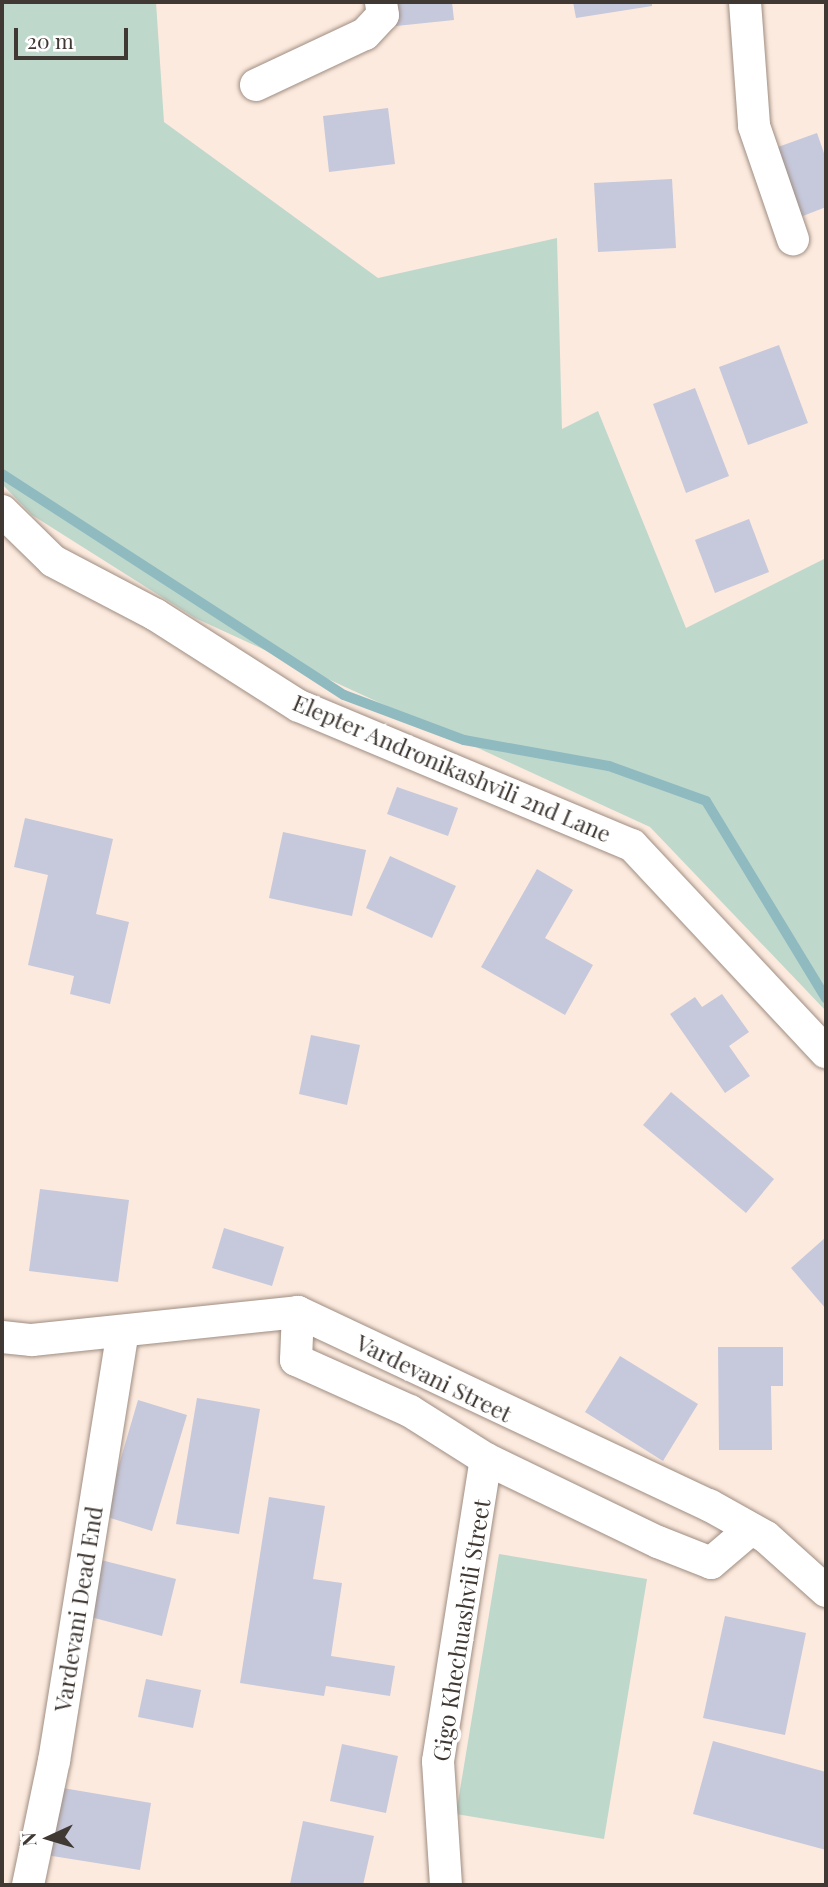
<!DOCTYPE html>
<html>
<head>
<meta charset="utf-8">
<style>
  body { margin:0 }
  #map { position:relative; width:828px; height:1887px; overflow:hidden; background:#fdeade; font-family:"Playfair Display",serif }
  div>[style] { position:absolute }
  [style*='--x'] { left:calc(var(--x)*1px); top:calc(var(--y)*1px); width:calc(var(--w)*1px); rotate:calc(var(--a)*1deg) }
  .green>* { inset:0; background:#bfd8cc }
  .stream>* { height:10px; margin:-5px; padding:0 5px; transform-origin:5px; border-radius:5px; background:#8fbac0 }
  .building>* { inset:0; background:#c6c8db }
  .roads { filter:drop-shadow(0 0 2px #9e8d82) drop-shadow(0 0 2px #9e8d82) }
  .street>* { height:32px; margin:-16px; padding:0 16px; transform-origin:16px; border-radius:16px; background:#fff }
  span { translate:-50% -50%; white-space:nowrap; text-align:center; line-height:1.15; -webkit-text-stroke:7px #fff; paint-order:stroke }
  .street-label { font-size:23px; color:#3f3833 }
  .frame { position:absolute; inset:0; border:4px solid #3f3833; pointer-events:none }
  .north { position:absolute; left:14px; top:1803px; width:70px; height:70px; -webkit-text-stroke:5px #fff; paint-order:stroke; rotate:266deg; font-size:19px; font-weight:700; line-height:28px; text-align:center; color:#3f3833 }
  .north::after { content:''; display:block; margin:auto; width:24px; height:32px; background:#3f3833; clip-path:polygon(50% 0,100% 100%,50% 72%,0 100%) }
  .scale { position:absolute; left:14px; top:28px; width:114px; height:32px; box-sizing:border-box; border:4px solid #3f3833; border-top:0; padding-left:9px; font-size:21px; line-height:24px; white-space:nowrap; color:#3f3833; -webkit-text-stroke:5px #fff; paint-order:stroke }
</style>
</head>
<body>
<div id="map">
  <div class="green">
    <i style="clip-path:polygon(2px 2px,156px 2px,164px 122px,378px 278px,557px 238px,562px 429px,598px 411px,686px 628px,826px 558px,826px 1011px,650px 827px,195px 618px,32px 515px,2px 484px)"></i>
    <i style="clip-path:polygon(499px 1554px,647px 1579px,604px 1839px,456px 1814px)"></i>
  </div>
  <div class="stream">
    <i style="--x:2;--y:474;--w:407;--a:32.9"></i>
    <i style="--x:344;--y:695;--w:128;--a:20.6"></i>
    <i style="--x:464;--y:740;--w:147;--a:10.2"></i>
    <i style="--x:609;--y:766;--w:103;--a:19.8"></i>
    <i style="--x:706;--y:801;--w:231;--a:58.7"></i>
  </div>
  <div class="building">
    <i style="clip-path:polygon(393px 2px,452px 2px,454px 20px,396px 26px)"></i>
    <i style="clip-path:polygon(573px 2px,652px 2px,652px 6px,576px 18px)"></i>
    <i style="clip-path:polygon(388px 108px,395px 164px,329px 172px,323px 116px)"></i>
    <i style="clip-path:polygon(817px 133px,826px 159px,826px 207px,790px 221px,764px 152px)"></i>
    <i style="clip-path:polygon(672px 179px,676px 248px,598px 252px,594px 183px)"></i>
    <i style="clip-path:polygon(779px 345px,808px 423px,748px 445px,719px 367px)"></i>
    <i style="clip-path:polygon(695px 388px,729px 476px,686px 493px,653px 404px)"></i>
    <i style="clip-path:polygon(749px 519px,769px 572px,715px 593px,695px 540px)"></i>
    <i style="clip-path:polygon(397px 787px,458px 808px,448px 836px,387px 814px)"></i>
    <i style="clip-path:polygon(25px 818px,113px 839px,96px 914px,129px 922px,110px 1004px,70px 994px,74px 976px,28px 965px,48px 875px,14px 867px)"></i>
    <i style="clip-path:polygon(283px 832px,366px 850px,352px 916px,269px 898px)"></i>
    <i style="clip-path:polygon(390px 856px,456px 886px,432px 938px,366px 908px)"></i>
    <i style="clip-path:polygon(537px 869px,573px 890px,545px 938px,593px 965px,565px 1015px,481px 967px)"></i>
    <i style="clip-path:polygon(722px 994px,749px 1032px,729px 1046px,750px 1076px,725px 1093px,670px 1014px,695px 997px,702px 1007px)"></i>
    <i style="clip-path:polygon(311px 1035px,360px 1045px,347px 1105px,299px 1094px)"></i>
    <i style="clip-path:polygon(671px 1092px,774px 1179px,746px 1213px,643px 1125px)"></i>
    <i style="clip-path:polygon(40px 1189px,129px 1200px,118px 1282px,29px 1271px)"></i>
    <i style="clip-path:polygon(224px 1228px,284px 1247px,272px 1286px,212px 1268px)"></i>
    <i style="clip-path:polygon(826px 1237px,826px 1309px,791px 1268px)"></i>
    <i style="clip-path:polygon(718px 1347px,783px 1347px,783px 1386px,771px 1386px,772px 1450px,719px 1450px)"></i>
    <i style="clip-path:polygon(620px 1356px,698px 1404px,663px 1461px,585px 1412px)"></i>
    <i style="clip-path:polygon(197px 1398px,260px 1409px,239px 1534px,176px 1524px)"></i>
    <i style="clip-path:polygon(138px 1400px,187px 1415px,152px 1531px,104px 1516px)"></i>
    <i style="clip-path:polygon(269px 1497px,325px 1506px,313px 1579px,342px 1583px,331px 1656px,395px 1666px,390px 1696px,326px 1686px,324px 1696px,240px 1683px)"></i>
    <i style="clip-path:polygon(101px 1560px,176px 1579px,162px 1636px,87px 1616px)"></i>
    <i style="clip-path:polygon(725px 1616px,806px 1633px,785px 1735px,703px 1718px)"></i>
    <i style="clip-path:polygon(146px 1679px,201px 1690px,193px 1728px,138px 1717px)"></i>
    <i style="clip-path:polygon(713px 1741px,826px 1772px,826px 1850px,693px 1814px)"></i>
    <i style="clip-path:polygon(342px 1744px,398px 1756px,386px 1813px,330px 1801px)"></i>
    <i style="clip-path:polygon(57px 1787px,151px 1803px,140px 1870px,46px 1855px)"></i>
    <i style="clip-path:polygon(303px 1821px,374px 1836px,363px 1885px,290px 1884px)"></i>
  </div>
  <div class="roads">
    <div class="street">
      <i style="--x:745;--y:2;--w:124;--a:85.8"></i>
      <i style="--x:754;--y:126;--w:120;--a:71"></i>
      <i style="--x:256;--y:85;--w:120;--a:-25.1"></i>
      <i style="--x:365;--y:34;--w:26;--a:-47"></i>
      <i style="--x:383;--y:15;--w:13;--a:-99"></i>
      <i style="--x:2;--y:511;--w:71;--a:44.4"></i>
      <i style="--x:53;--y:561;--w:116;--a:27.7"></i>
      <i style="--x:156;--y:615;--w:169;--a:32.5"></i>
      <i style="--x:299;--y:706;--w:361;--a:22.7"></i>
      <i style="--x:632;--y:845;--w:284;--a:46.9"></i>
      <i style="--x:298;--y:1312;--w:48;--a:92.4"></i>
      <i style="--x:296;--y:1360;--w:125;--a:24.1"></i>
      <i style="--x:410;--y:1411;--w:90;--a:32.3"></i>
      <i style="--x:486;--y:1459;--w:191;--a:25.8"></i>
      <i style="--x:658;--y:1542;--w:57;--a:21.6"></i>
      <i style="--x:711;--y:1563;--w:52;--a:-40.4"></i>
      <i style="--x:2;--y:1337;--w:30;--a:6"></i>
      <i style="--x:32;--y:1340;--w:267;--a:-6"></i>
      <i style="--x:298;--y:1312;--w:454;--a:25.2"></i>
      <i style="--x:709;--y:1505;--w:65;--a:29.3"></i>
      <i style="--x:766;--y:1537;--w:81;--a:42"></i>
      <i style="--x:28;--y:1885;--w:127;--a:-78.2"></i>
      <i style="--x:54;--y:1761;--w:435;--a:-80.9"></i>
      <i style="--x:446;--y:1885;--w:124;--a:-93.7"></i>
      <i style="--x:438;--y:1761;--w:306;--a:-81"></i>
    </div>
  </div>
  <div class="street-label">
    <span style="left:452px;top:768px;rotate:23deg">Elepter Andronikashvili 2nd Lane</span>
    <span style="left:434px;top:1378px;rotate:26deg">Vardevani Street</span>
    <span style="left:78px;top:1609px;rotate:-81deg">Vardevani Dead End</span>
    <span style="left:461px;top:1630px;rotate:-81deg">Gigo Khechuashvili Street</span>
  </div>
  <div class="frame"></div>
  <div class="north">N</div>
  <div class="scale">20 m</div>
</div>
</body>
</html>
